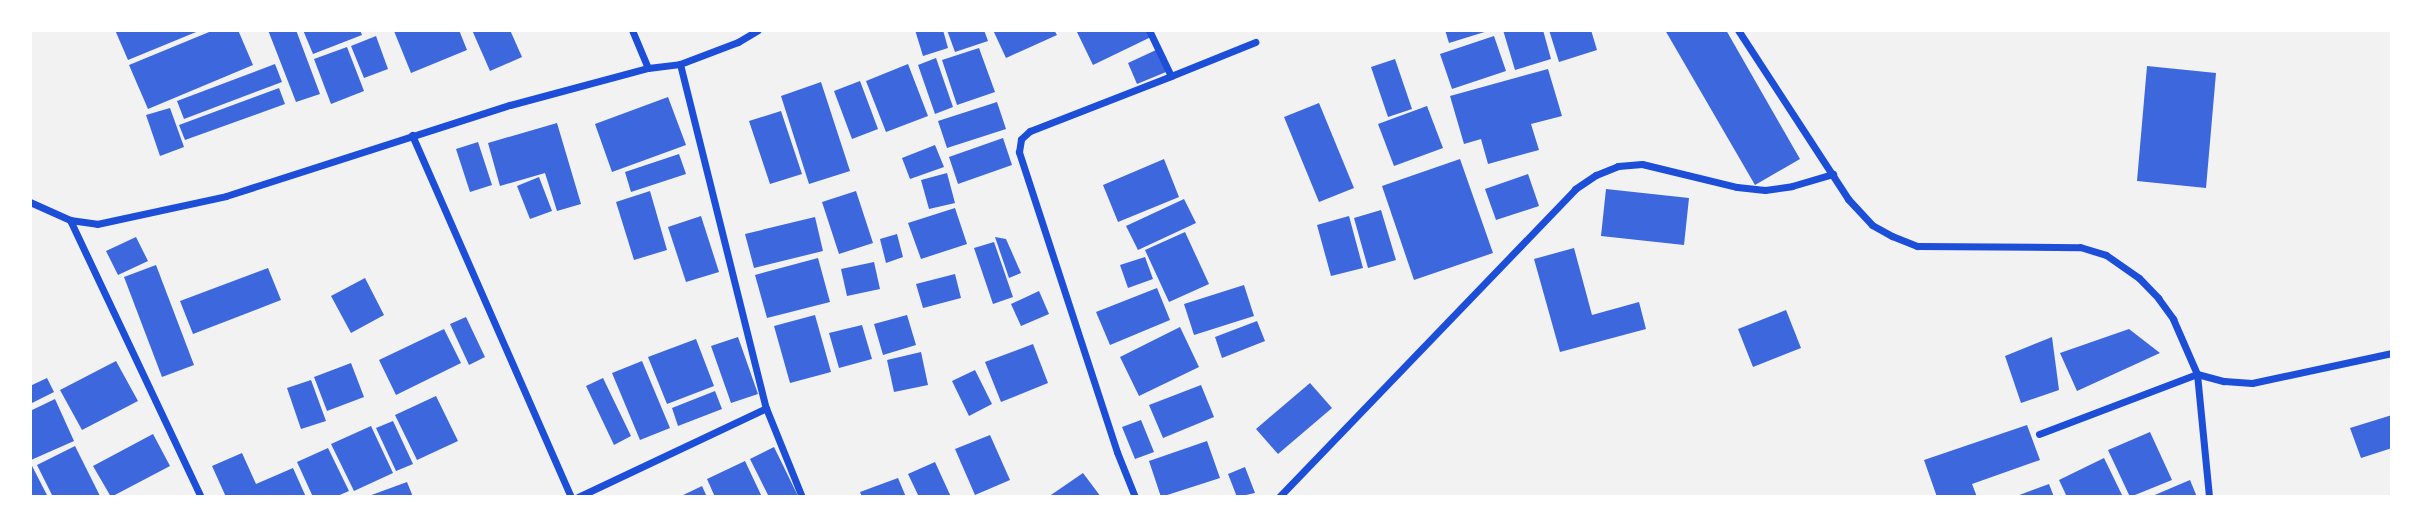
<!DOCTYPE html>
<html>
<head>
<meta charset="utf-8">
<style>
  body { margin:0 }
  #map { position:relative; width:2422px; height:527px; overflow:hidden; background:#f2f2f2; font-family:"PT Sans Narrow",sans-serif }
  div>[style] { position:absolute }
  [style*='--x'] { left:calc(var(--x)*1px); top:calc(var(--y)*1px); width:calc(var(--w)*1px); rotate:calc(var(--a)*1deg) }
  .building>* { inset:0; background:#3d67dc }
  .minor>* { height:7px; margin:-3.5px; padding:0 3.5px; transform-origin:3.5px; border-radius:3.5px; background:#1d4ed8 }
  span { translate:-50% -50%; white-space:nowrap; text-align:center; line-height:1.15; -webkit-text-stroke:7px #fff; paint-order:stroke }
  .frame { position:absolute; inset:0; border:32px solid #fff; pointer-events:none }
</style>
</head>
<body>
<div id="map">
  <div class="building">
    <i style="clip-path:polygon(115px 30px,201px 30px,128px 60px)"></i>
    <i style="clip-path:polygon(214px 30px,238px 30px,253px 65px,148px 109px,129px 65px)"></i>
    <i style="clip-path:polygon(268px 30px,296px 30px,320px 94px,296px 102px)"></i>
    <i style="clip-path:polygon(303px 30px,360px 30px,362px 35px,313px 54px)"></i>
    <i style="clip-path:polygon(459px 30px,467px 50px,411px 73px,394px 31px)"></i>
    <i style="clip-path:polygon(472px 30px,510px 30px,522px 57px,490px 71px)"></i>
    <i style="clip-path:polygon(915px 30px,943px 30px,948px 48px,923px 56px)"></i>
    <i style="clip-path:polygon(947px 30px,984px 30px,988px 41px,955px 52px)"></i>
    <i style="clip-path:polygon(993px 30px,1054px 30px,1057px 35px,1006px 58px)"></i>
    <i style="clip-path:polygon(1076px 30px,1148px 30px,1151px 37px,1093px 65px)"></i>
    <i style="clip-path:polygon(1445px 30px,1491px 30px,1449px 43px)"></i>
    <i style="clip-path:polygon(1503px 30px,1543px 30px,1551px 59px,1515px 70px)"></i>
    <i style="clip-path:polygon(1549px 30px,1591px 30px,1597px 50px,1559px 62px)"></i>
    <i style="clip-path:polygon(1665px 30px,1726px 30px,1800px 159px,1755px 185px)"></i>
    <i style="clip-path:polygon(376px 36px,388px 69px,364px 78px,351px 46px)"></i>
    <i style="clip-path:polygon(1494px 36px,1506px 71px,1452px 89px,1440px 54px)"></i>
    <i style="clip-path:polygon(347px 47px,364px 91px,331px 104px,314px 59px)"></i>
    <i style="clip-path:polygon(979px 48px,995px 92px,957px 105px,942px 60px)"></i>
    <i style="clip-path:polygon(1156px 50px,1166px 72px,1137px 84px,1128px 63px)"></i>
    <i style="clip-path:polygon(936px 58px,953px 107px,935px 114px,918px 65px)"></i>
    <i style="clip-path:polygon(1395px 59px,1412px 109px,1388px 117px,1371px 67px)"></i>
    <i style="clip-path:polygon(275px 64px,282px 82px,184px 119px,177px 101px)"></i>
    <i style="clip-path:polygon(908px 64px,928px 116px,886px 132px,866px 81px)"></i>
    <i style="clip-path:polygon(2147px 66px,2216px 73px,2206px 188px,2137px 181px)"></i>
    <i style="clip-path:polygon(1548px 69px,1562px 116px,1531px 124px,1539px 150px,1488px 164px,1481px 139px,1464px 144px,1450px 96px)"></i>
    <i style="clip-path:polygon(860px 81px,878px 129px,852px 139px,834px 91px)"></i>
    <i style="clip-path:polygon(821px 82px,850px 171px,809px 184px,781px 96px)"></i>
    <i style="clip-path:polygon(279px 88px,285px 104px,185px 140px,179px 125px)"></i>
    <i style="clip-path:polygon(668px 97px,686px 145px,612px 172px,595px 124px)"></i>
    <i style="clip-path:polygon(997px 102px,1006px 129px,947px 148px,938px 121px)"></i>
    <i style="clip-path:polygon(1319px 103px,1354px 188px,1319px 202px,1284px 117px)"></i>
    <i style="clip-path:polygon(1427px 106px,1443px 148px,1394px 166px,1378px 124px)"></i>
    <i style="clip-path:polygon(170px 108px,184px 147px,160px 156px,146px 115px)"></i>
    <i style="clip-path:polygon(781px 111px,802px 174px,770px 184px,749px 121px)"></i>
    <i style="clip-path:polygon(557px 123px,581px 204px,557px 211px,545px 173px,500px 186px,488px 143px)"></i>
    <i style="clip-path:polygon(1003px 138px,1012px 165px,958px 184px,949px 157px)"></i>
    <i style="clip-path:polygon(478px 142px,492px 185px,470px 192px,456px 149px)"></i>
    <i style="clip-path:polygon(935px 145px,944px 167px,910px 179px,902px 158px)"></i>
    <i style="clip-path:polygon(679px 154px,686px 174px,631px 192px,625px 172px)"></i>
    <i style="clip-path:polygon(1164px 159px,1179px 197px,1118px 222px,1103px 185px)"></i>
    <i style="clip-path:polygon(1460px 159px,1493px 253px,1414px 280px,1382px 186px)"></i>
    <i style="clip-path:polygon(947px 173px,955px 203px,929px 209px,921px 180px)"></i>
    <i style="clip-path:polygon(1528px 174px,1539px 206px,1496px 220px,1485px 189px)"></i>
    <i style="clip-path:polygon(539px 177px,552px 211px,530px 219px,517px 186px)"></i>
    <i style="clip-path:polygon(1606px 189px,1689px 198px,1684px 245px,1601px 236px)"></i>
    <i style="clip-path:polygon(650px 191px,667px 250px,634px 260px,616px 202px)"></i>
    <i style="clip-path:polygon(856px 191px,873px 243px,839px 254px,822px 202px)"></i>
    <i style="clip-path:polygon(1184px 199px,1196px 223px,1138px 250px,1126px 226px)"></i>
    <i style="clip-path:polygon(955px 208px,967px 244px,921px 259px,908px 223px)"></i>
    <i style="clip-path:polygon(1381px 210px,1396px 260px,1368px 268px,1354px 218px)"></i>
    <i style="clip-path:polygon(701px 216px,719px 272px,686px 282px,668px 227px)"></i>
    <i style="clip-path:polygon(1349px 216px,1363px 268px,1331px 276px,1317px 225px)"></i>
    <i style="clip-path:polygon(815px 217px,823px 251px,754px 268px,745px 234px)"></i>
    <i style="clip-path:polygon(1185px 232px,1209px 284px,1169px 302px,1145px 250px)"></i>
    <i style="clip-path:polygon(897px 234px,903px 257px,886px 263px,880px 239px)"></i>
    <i style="clip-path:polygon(136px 237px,148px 261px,118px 275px,106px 251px)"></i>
    <i style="clip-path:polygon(995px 237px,1006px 239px,1021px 273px,1009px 278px)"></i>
    <i style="clip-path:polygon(994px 242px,1013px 297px,993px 304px,974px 248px)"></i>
    <i style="clip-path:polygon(1574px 248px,1592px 315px,1639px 302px,1646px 329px,1560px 352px,1534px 259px)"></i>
    <i style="clip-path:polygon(1145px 257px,1153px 279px,1128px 288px,1120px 265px)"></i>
    <i style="clip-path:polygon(818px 258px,830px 302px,767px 318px,755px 275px)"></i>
    <i style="clip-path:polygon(874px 262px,880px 289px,847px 296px,841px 269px)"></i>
    <i style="clip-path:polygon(156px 265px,194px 365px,162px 377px,124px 277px)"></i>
    <i style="clip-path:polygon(268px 268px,281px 300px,193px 334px,180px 301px)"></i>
    <i style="clip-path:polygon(955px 274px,961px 298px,923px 308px,916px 284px)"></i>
    <i style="clip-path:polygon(365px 278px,384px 315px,351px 333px,331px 296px)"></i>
    <i style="clip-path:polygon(1244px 285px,1254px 316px,1194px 335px,1184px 304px)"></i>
    <i style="clip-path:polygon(1157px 288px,1170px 320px,1110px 345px,1096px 312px)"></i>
    <i style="clip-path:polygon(1039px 291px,1049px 314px,1021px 326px,1011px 304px)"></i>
    <i style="clip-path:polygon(1786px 310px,1801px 348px,1753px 367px,1738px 329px)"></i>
    <i style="clip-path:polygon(815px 315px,831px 372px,790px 383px,774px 326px)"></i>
    <i style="clip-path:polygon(907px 315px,916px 345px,883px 355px,874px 324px)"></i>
    <i style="clip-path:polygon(466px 317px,485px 357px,469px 365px,450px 324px)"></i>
    <i style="clip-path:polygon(1257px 321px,1265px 341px,1222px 358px,1215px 337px)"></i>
    <i style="clip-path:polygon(862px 325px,872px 359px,839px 368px,829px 333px)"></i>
    <i style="clip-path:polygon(1180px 327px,1199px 367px,1139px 396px,1120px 357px)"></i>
    <i style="clip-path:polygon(444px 329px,461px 363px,396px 395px,379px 360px)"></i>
    <i style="clip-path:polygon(2129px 329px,2160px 353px,2077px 391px,2060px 353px)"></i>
    <i style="clip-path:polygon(738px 337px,758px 394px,731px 403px,711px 346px)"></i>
    <i style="clip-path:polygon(2052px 337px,2059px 390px,2021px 403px,2005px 356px)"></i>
    <i style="clip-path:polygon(696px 339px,714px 386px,667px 404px,648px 357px)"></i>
    <i style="clip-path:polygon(1033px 344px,1048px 383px,1001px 402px,985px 362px)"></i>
    <i style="clip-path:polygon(921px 352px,928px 385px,894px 392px,887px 360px)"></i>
    <i style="clip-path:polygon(116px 361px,138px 401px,82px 430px,60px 390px)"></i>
    <i style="clip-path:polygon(642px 361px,670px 428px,640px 440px,612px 373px)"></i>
    <i style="clip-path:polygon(351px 363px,364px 397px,327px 411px,314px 377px)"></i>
    <i style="clip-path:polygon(975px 370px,992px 404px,969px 416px,952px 381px)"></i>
    <i style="clip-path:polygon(47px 378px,54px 392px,30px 404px,30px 386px)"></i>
    <i style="clip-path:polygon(603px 378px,631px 436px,614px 445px,586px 386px)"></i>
    <i style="clip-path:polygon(311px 380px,326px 421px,301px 429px,287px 388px)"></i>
    <i style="clip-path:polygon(1310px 383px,1332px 408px,1278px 454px,1256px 429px)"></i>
    <i style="clip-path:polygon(1201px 385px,1214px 417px,1163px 438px,1149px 405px)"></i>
    <i style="clip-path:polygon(715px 391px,722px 409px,678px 426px,672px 408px)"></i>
    <i style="clip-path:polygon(436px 396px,458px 441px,417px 460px,395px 415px)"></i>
    <i style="clip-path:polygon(55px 399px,74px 441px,31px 460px,30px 411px)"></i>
    <i style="clip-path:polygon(2392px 415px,2392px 448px,2361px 458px,2350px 428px)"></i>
    <i style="clip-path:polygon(1141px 420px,1154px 452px,1135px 459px,1122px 427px)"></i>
    <i style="clip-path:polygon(393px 421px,413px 464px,396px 471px,376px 428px)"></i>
    <i style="clip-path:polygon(2027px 425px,2040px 460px,1972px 484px,1977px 497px,1937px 497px,1924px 460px)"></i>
    <i style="clip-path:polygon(371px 426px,393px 473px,354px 491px,331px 444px)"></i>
    <i style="clip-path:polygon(2150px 432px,2172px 480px,2130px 497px,2108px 450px)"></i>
    <i style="clip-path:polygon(153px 434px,170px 466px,111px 497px,93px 466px)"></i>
    <i style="clip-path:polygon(990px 435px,1010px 480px,975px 495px,955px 449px)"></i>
    <i style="clip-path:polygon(1207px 441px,1220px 478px,1161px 497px,1149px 461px)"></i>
    <i style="clip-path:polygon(75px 446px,100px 496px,53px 497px,37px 465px)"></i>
    <i style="clip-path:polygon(774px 447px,798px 496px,794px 497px,769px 497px,750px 459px)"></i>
    <i style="clip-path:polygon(328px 448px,349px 491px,335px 497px,313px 497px,297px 462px)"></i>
    <i style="clip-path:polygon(242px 453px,256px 484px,293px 468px,306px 497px,226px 497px,212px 466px)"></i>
    <i style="clip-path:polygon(2104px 458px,2123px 497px,2067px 497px,2059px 480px)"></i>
    <i style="clip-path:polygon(745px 461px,762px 497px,715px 497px,707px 479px)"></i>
    <i style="clip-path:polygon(30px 462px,48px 497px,30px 497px)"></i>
    <i style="clip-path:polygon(935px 462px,951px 497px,919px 497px,908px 474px)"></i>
    <i style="clip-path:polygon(1245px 467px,1255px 493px,1237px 497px,1228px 474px)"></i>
    <i style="clip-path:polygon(1083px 473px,1101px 497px,1048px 497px)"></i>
    <i style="clip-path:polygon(898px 478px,906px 497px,862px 497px,860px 492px)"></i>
    <i style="clip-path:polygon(2190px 480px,2197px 497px,2150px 497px)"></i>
    <i style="clip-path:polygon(407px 482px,413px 497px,366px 497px)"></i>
    <i style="clip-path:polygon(2049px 484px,2054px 497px,2014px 497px)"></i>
    <i style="clip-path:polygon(702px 486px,707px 497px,679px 497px)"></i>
  </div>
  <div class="minor">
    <i style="--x:632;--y:30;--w:41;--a:67.2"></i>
    <i style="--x:1738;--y:30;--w:202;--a:56.9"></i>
    <i style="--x:1848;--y:199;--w:35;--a:47"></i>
    <i style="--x:1872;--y:225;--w:23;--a:29"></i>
    <i style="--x:1892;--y:236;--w:27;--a:22"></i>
    <i style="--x:1917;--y:246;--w:163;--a:0.4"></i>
    <i style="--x:2080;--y:247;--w:27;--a:17"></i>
    <i style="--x:2106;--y:255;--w:40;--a:34.9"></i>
    <i style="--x:2139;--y:278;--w:28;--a:46"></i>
    <i style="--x:2158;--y:298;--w:26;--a:54"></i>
    <i style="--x:2173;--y:319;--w:60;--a:66.4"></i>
    <i style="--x:2197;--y:374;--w:28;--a:15"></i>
    <i style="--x:2224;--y:381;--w:28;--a:4"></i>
    <i style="--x:2252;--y:383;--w:143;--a:-12.1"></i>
    <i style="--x:680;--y:64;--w:355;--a:76"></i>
    <i style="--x:766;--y:408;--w:96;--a:68"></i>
    <i style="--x:1171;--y:76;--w:91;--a:-22"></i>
    <i style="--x:412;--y:135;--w:395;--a:66.3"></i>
    <i style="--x:30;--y:202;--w:44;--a:24.2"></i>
    <i style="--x:70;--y:220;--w:27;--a:8"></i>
    <i style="--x:97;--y:224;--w:132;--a:-12.2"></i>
    <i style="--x:226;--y:196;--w:298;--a:-17.8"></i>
    <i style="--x:510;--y:105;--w:143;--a:-15"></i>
    <i style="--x:648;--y:68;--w:32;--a:-7"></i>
    <i style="--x:680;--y:64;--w:62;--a:-20.8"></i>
    <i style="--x:738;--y:42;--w:23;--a:-31"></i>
    <i style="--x:70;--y:220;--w:306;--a:64.7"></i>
    <i style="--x:2039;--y:434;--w:169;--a:-20.8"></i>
    <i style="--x:2197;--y:374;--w:124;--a:84.4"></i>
    <i style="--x:578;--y:497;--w:208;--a:-25.3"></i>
    <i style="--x:1135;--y:497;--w:48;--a:-111.8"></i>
    <i style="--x:1117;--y:452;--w:316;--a:-108.1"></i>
    <i style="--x:1019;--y:152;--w:13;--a:-81"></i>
    <i style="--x:1021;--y:139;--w:12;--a:-42"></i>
    <i style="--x:1030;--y:131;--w:151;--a:-21.3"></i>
    <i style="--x:1171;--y:76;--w:51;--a:-115.6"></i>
    <i style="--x:1279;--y:497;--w:427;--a:-46.1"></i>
    <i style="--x:1575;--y:189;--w:25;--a:-34"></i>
    <i style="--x:1596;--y:175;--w:24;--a:-22"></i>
    <i style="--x:1618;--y:166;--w:24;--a:-5"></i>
    <i style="--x:1642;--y:164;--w:98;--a:13.6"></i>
    <i style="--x:1737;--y:187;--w:28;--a:6"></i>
    <i style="--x:1765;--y:190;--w:27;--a:-8"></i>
    <i style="--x:1792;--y:186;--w:43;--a:-16.3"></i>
  </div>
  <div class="frame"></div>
</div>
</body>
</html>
